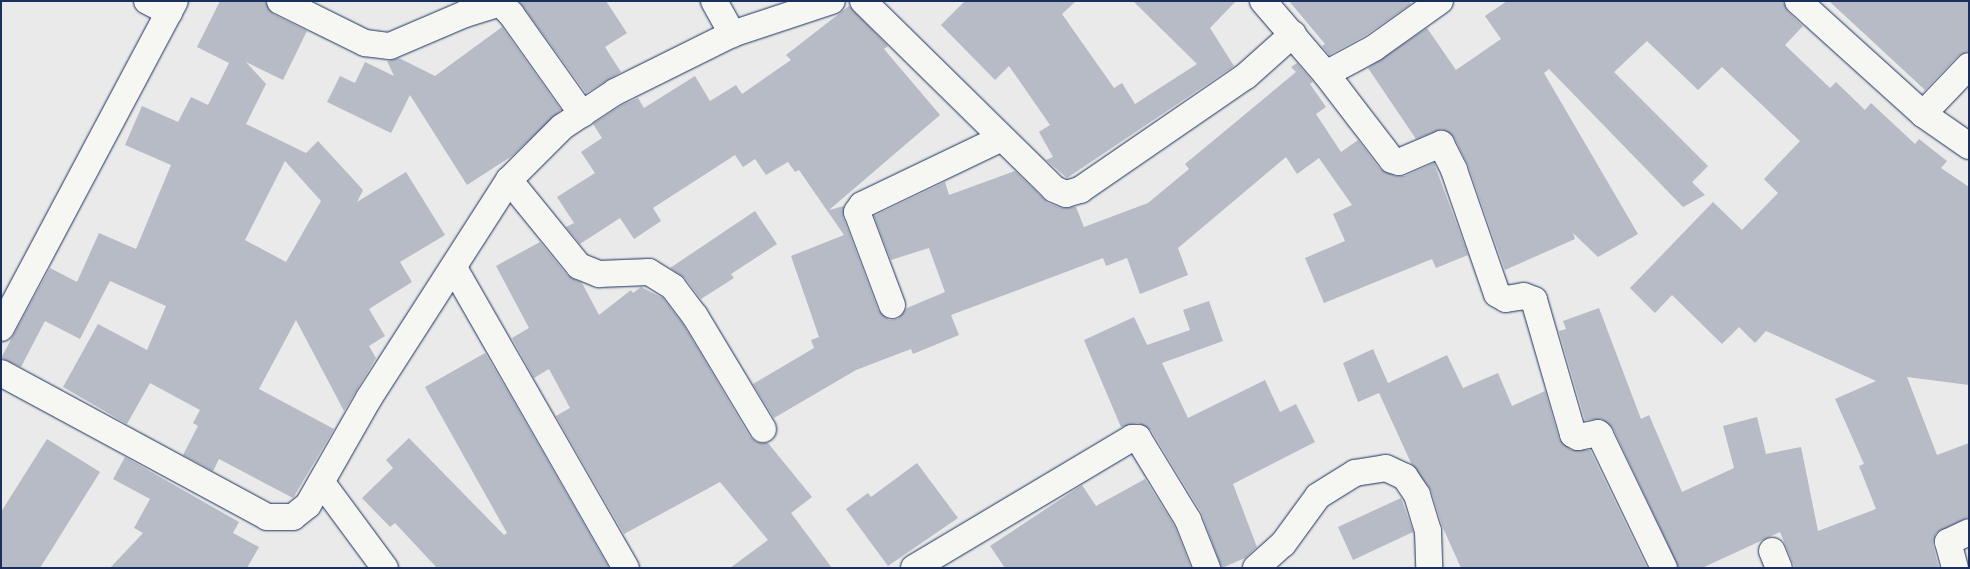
<!DOCTYPE html>
<html>
<head>
<meta charset="utf-8">
<style>
  body { margin:0 }
  #map { position:relative; width:1970px; height:569px; overflow:hidden; background:#e9eae9; font-family:"Patrick Hand",sans-serif }
  div>[style] { position:absolute }
  [style*='--x'] { left:calc(var(--x)*1px); top:calc(var(--y)*1px); width:calc(var(--w)*1px); rotate:calc(var(--a)*1deg) }
  .building>* { inset:0; background:#b6bbc6 }
  .roads { filter:drop-shadow(0 0 1px #1b2f5e) drop-shadow(0 0 1px #1b2f5e) }
  .street>* { height:26px; margin:-13px; padding:0 13px; transform-origin:13px; border-radius:13px; background:#f6f6f2 }
  span { translate:-50% -50%; white-space:nowrap; text-align:center; line-height:1.15; -webkit-text-stroke:4px #f6f6f2; paint-order:stroke }
  .frame { position:absolute; inset:0; border:2px solid #1b2f5e; pointer-events:none }
</style>
</head>
<body>
<div id="map">
  <div class="building">
    <i style="clip-path:polygon(evenodd,220px 1px,265px 1px,273px 14px,307px 31px,283px 80px,246px 62px,266px 84px,246px 124px,306px 153px,318px 141px,363px 190px,357px 202px,406px 172px,445px 235px,400px 262px,412px 282px,369px 309px,385px 336px,369px 346px,376px 358px,344px 411px,296px 320px,259px 389px,334px 429px,293px 498px,219px 459px,213px 471px,183px 455px,198px 426px,193px 423px,200px 410px,150px 383px,127px 424px,63px 387px,98px 324px,147px 350px,166px 306px,110px 281px,80px 339px,45px 321px,21px 367px,1px 358px,50px 268px,77px 282px,99px 233px,136px 249px,171px 165px,125px 145px,142px 106px,178px 122px,191px 97px,208px 105px,229px 63px,197px 47px,220px 1px,285px 161px,321px 201px,286px 262px,245px 240px,285px 161px)"></i>
    <i style="clip-path:polygon(519px 1px,606px 1px,627px 33px,605px 47px,621px 72px,586px 93px)"></i>
    <i style="clip-path:polygon(965px 1px,1076px 1px,1062px 14px,1114px 88px,1122px 83px,1135px 104px,1197px 64px,1133px 1px,1236px 1px,1210px 28px,1234px 66px,1067px 178px,1046px 160px,1053px 157px,1039px 132px,1050px 125px,1009px 66px,995px 80px,941px 25px)"></i>
    <i style="clip-path:polygon(1289px 1px,1409px 1px,1411px 4px,1366px 35px,1329px 55px,1322px 46px,1325px 44px)"></i>
    <i style="clip-path:polygon(1507px 1px,1783px 1px,1788px 12px,1803px 26px,1785px 45px,1830px 88px,1836px 82px,1865px 110px,1871px 103px,1915px 144px,1919px 139px,1947px 161px,1941px 168px,1969px 187px,1969px 385px,1907px 377px,1937px 455px,1969px 443px,1969px 517px,1936px 533px,1933px 545px,1939px 568px,1795px 568px,1780px 532px,1702px 568px,1679px 568px,1613px 428px,1602px 419px,1585px 420px,1559px 331px,1566px 329px,1563px 321px,1599px 308px,1641px 419px,1649px 415px,1682px 492px,1734px 468px,1723px 426px,1757px 417px,1766px 454px,1801px 447px,1818px 531px,1876px 509px,1859px 466px,1864px 464px,1835px 399px,1876px 381px,1766px 331px,1755px 343px,1739px 327px,1722px 344px,1672px 295px,1655px 313px,1630px 288px,1713px 202px,1742px 230px,1778px 193px,1764px 179px,1800px 141px,1722px 67px,1698px 90px,1647px 41px,1614px 72px,1708px 166px,1692px 182px,1705px 195px,1683px 207px,1549px 69px,1544px 73px,1638px 234px,1598px 257px,1573px 233px,1575px 239px,1505px 270px,1468px 165px,1454px 137px,1442px 129px,1416px 139px,1368px 68px,1427px 28px,1456px 70px,1501px 39px,1485px 16px)"></i>
    <i style="clip-path:polygon(1829px 1px,1969px 1px,1969px 51px,1958px 56px,1925px 90px)"></i>
    <i style="clip-path:polygon(849px 6px,888px 46px,884px 49px,940px 115px,829px 210px,844px 206px,843px 217px,878px 310px,889px 320px,898px 319px,907px 308px,945px 292px,929px 248px,891px 260px,874px 216px,945px 182px,949px 195px,1015px 171px,1048px 203px,1061px 208px,1076px 207px,1084px 227px,1148px 203px,1189px 169px,1185px 164px,1296px 72px,1291px 67px,1297px 63px,1313px 82px,1310px 84px,1326px 107px,1316px 114px,1341px 152px,1358px 140px,1380px 169px,1395px 176px,1405px 176px,1434px 163px,1468px 255px,1436px 268px,1432px 259px,1324px 303px,1305px 258px,1345px 241px,1333px 214px,1352px 205px,1319px 158px,1297px 174px,1286px 157px,1178px 248px,1188px 275px,1140px 294px,1127px 258px,1106px 266px,1103px 258px,951px 315px,959px 335px,913px 354px,911px 349px,856px 370px,774px 418px,753px 384px,814px 348px,811px 340px,819px 337px,791px 256px,844px 235px,799px 170px,795px 172px,788px 162px,766px 175px,755px 159px,743px 167px,735px 155px,653px 208px,661px 221px,634px 239px,620px 218px,580px 244px,566px 227px,574px 223px,557px 197px,595px 173px,581px 152px,602px 138px,593px 124px,622px 105px,638px 98px,644px 108px,695px 76px,710px 101px,736px 85px,742px 94px,791px 60px,786px 55px)"></i>
    <i style="clip-path:polygon(502px 27px,561px 110px,512px 156px,467px 185px,410px 95px,391px 133px,327px 102px,340px 76px,355px 83px,365px 62px,394px 76px,387px 61px,399px 58px,435px 76px)"></i>
    <i style="clip-path:polygon(755px 211px,777px 244px,731px 274px,734px 278px,701px 299px,685px 278px,670px 268px)"></i>
    <i style="clip-path:polygon(540px 242px,567px 275px,582px 283px,599px 315px,631px 290px,633px 293px,641px 287px,663px 298px,683px 324px,750px 437px,756px 442px,768px 443px,812px 497px,791px 513px,832px 568px,730px 568px,768px 540px,720px 482px,624px 534px,556px 416px,570px 408px,549px 369px,534px 378px,512px 338px,529px 328px,496px 266px)"></i>
    <i style="clip-path:polygon(1209px 301px,1223px 341px,1162px 363px,1188px 418px,1265px 380px,1280px 412px,1296px 404px,1315px 442px,1233px 484px,1257px 547px,1245px 558px,1222px 568px,1201px 512px,1151px 430px,1138px 423px,1121px 427px,1084px 340px,1134px 317px,1147px 345px,1190px 330px,1183px 310px)"></i>
    <i style="clip-path:polygon(1373px 349px,1388px 383px,1447px 355px,1463px 388px,1498px 373px,1512px 406px,1545px 391px,1559px 439px,1571px 450px,1590px 450px,1647px 568px,1461px 568px,1443px 528px,1431px 490px,1411px 463px,1379px 393px,1358px 402px,1343px 363px)"></i>
    <i style="clip-path:polygon(485px 353px,508px 392px,609px 568px,437px 568px,395px 523px,390px 527px,362px 498px,393px 468px,386px 460px,409px 438px,504px 535px,507px 533px,425px 387px)"></i>
    <i style="clip-path:polygon(47px 439px,100px 472px,40px 568px,1px 568px,1px 512px)"></i>
    <i style="clip-path:polygon(125px 457px,239px 522px,233px 533px,259px 547px,247px 568px,110px 568px,143px 533px,134px 528px,150px 499px,113px 479px)"></i>
    <i style="clip-path:polygon(917px 463px,958px 518px,888px 566px,846px 509px,868px 493px,871px 497px)"></i>
    <i style="clip-path:polygon(1145px 479px,1175px 527px,1191px 568px,1005px 568px,990px 546px,1082px 485px,1096px 506px)"></i>
    <i style="clip-path:polygon(1401px 498px,1413px 532px,1353px 560px,1338px 527px)"></i>
  </div>
  <div class="roads">
    <div class="street">
      <i style="--x:147;--y:1;--w:25;--a:27"></i>
      <i style="--x:280;--y:1;--w:95;--a:26.3"></i>
      <i style="--x:365;--y:43;--w:25;--a:7"></i>
      <i style="--x:390;--y:46;--w:82;--a:-23.1"></i>
      <i style="--x:465;--y:14;--w:37;--a:-17"></i>
      <i style="--x:500;--y:3;--w:16;--a:45"></i>
      <i style="--x:511;--y:14;--w:123;--a:54.6"></i>
      <i style="--x:714;--y:1;--w:38;--a:61"></i>
      <i style="--x:863;--y:1;--w:268;--a:44.5"></i>
      <i style="--x:1054;--y:189;--w:13;--a:23"></i>
      <i style="--x:1066;--y:194;--w:15;--a:-16"></i>
      <i style="--x:1080;--y:190;--w:201;--a:-34.5"></i>
      <i style="--x:1246;--y:76;--w:63;--a:-41.8"></i>
      <i style="--x:1263;--y:1;--w:96;--a:49.2"></i>
      <i style="--x:1326;--y:74;--w:55;--a:-28.4"></i>
      <i style="--x:1374;--y:48;--w:81;--a:-35.5"></i>
      <i style="--x:1798;--y:1;--w:169;--a:42.1"></i>
      <i style="--x:1923;--y:114;--w:56;--a:34.8"></i>
      <i style="--x:1326;--y:74;--w:108;--a:52.5"></i>
      <i style="--x:1392;--y:160;--w:7;--a:16"></i>
      <i style="--x:1399;--y:162;--w:46;--a:-23.2"></i>
      <i style="--x:1441;--y:144;--w:29;--a:63"></i>
      <i style="--x:1454;--y:170;--w:131;--a:70.9"></i>
      <i style="--x:1497;--y:294;--w:10;--a:29"></i>
      <i style="--x:1506;--y:299;--w:18;--a:-9"></i>
      <i style="--x:1524;--y:296;--w:11;--a:22"></i>
      <i style="--x:1534;--y:300;--w:140;--a:73.8"></i>
      <i style="--x:1573;--y:434;--w:6;--a:31"></i>
      <i style="--x:1578;--y:437;--w:20;--a:-11"></i>
      <i style="--x:1598;--y:433;--w:3;--a:45"></i>
      <i style="--x:1600;--y:435;--w:148;--a:64.3"></i>
      <i style="--x:1923;--y:114;--w:66;--a:-46.2"></i>
      <i style="--x:509;--y:180;--w:111;--a:50.9"></i>
      <i style="--x:579;--y:266;--w:22;--a:22"></i>
      <i style="--x:599;--y:274;--w:50;--a:-2.3"></i>
      <i style="--x:649;--y:272;--w:28;--a:32"></i>
      <i style="--x:673;--y:287;--w:36;--a:53"></i>
      <i style="--x:695;--y:316;--w:132;--a:59"></i>
      <i style="--x:454;--y:268;--w:346;--a:60.2"></i>
      <i style="--x:892;--y:305;--w:99;--a:-110.6"></i>
      <i style="--x:857;--y:212;--w:9;--a:-54"></i>
      <i style="--x:862;--y:205;--w:155;--a:-25.6"></i>
      <i style="--x:1;--y:328;--w:370;--a:-62"></i>
      <i style="--x:1;--y:373;--w:302;--a:28.4"></i>
      <i style="--x:267;--y:517;--w:26;--a:0"></i>
      <i style="--x:293;--y:517;--w:19;--a:-39"></i>
      <i style="--x:308;--y:505;--w:123;--a:-60.3"></i>
      <i style="--x:369;--y:398;--w:259;--a:-57.3"></i>
      <i style="--x:509;--y:180;--w:75;--a:-45"></i>
      <i style="--x:562;--y:127;--w:64;--a:-33.4"></i>
      <i style="--x:615;--y:92;--w:131;--a:-26.4"></i>
      <i style="--x:732;--y:34;--w:105;--a:-18.3"></i>
      <i style="--x:322;--y:483;--w:106;--a:53.5"></i>
      <i style="--x:1772;--y:551;--w:18;--a:68"></i>
      <i style="--x:914;--y:568;--w:254;--a:-30.8"></i>
      <i style="--x:1132;--y:438;--w:6;--a:0"></i>
      <i style="--x:1138;--y:438;--w:96;--a:58.6"></i>
      <i style="--x:1188;--y:520;--w:52;--a:68.4"></i>
      <i style="--x:1256;--y:568;--w:36;--a:-42"></i>
      <i style="--x:1283;--y:544;--w:59;--a:-53.9"></i>
      <i style="--x:1318;--y:496;--w:44;--a:-31.9"></i>
      <i style="--x:1355;--y:473;--w:31;--a:-9"></i>
      <i style="--x:1386;--y:468;--w:21;--a:25"></i>
      <i style="--x:1405;--y:477;--w:22;--a:56"></i>
      <i style="--x:1417;--y:495;--w:38;--a:73"></i>
      <i style="--x:1428;--y:531;--w:37;--a:88"></i>
      <i style="--x:1955;--y:568;--w:27;--a:-105"></i>
      <i style="--x:1948;--y:542;--w:23;--a:-25"></i>
    </div>
  </div>
  <div class="frame"></div>
</div>
</body>
</html>
